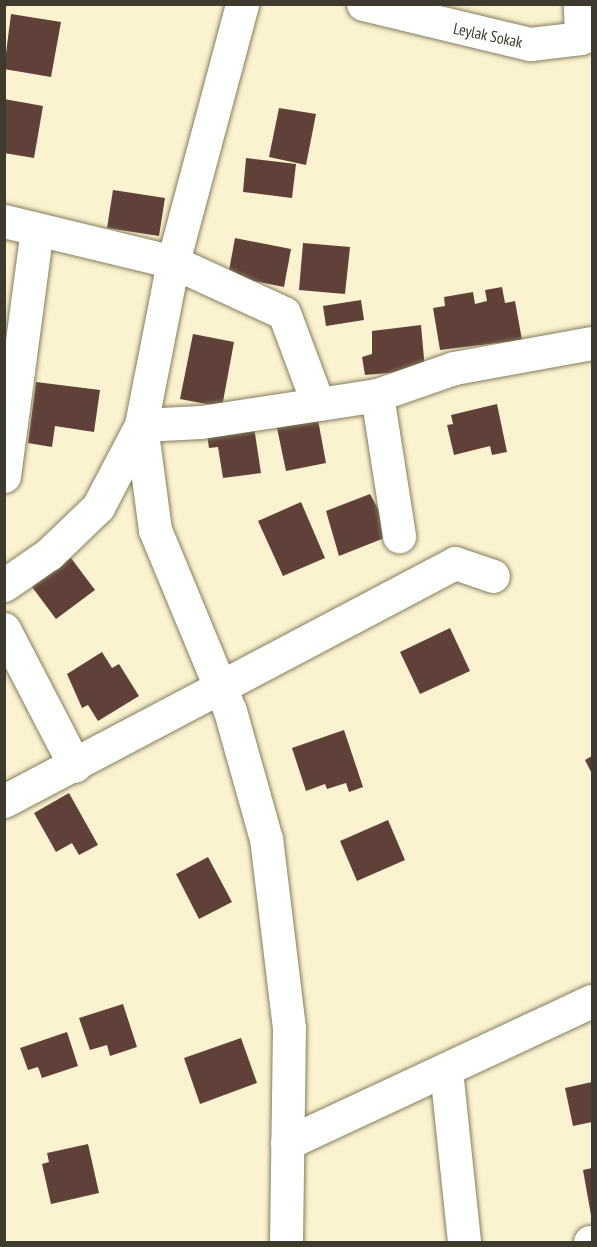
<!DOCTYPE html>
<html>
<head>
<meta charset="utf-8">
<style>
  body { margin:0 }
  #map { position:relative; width:597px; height:1247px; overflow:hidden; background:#fbf2cf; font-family:"PT Sans Narrow",sans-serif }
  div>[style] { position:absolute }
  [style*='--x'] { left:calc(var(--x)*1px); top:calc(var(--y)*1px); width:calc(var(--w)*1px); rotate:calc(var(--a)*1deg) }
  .building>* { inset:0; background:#604139 }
  .roads { filter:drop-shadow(0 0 2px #857d5e) drop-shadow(0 0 2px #857d5e) }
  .minor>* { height:33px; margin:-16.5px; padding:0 16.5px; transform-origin:16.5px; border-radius:16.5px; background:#fff }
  span { translate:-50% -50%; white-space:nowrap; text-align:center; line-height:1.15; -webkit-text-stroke:6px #fff; paint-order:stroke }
  .street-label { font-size:16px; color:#3e3a2d }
  .frame { position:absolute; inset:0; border:6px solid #3e3a2d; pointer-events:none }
</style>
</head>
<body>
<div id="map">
  <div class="building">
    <i style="clip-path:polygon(11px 14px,61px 22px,51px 77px,4px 69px)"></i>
    <i style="clip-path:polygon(4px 99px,43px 106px,34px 158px,4px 153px)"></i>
    <i style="clip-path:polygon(279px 108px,316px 114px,306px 165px,269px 157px)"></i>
    <i style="clip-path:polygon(246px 158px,296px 164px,292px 198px,243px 192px)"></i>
    <i style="clip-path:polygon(113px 190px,165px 198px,159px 236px,107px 228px)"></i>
    <i style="clip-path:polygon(235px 238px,291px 249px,284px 287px,228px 276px)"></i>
    <i style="clip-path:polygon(303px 243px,350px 247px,345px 294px,299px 290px)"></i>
    <i style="clip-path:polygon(502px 287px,505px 303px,515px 301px,522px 340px,440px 350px,433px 308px,445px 306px,444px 297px,473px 292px,475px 304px,487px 301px,485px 290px)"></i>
    <i style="clip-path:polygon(361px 300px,364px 320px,326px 326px,323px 306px)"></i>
    <i style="clip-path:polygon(421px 325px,425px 370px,365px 375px,362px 357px,372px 354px,372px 331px)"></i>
    <i style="clip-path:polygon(193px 334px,234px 342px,222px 407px,180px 399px)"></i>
    <i style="clip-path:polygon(36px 382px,100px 390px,94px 432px,55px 426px,52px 447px,28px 443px)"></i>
    <i style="clip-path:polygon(497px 404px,507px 452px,492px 455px,490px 446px,454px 455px,447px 425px,453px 424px,451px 415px)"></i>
    <i style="clip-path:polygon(318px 420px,326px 463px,286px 471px,277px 428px)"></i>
    <i style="clip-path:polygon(254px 427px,261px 473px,223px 478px,218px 447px,209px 448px,207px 434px)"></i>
    <i style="clip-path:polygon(370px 494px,392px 535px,339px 556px,326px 511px)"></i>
    <i style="clip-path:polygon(301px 502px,325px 558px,283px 576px,258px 521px)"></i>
    <i style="clip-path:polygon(71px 558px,95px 590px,56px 619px,32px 587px,42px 579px,38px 573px)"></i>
    <i style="clip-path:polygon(450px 628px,470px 671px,420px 694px,400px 652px)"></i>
    <i style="clip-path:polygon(102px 652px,112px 668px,119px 664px,139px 696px,98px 721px,88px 705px,82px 708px,67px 674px)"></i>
    <i style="clip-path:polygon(344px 730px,363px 787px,349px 792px,346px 783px,327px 789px,325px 784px,306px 791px,292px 748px)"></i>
    <i style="clip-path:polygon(592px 756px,592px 774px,585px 760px)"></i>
    <i style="clip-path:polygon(69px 793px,98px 845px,79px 855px,72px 843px,56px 852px,34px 813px)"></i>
    <i style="clip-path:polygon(388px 820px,405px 860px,357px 881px,340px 841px)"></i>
    <i style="clip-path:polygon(208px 857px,232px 902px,199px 919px,176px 874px)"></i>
    <i style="clip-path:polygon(123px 1004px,137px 1047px,110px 1056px,107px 1045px,90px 1050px,79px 1018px)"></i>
    <i style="clip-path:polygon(67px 1032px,78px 1066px,42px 1078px,38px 1067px,28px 1070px,20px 1048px)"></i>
    <i style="clip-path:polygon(241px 1038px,257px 1083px,200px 1104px,184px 1058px)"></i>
    <i style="clip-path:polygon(592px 1082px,592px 1122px,573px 1126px,565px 1088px)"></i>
    <i style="clip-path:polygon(88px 1144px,99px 1193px,51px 1204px,42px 1164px,49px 1162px,47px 1153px)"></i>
    <i style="clip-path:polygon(592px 1168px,592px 1214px,591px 1215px,583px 1170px)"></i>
  </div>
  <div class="roads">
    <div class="minor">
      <i style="--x:363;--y:4;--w:172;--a:13.5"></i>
      <i style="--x:530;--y:44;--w:51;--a:-6.7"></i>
      <i style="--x:581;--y:38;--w:34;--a:-92"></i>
      <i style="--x:4;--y:221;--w:174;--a:13.6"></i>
      <i style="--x:173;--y:262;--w:122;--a:24.7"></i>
      <i style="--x:284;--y:313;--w:97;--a:69.5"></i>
      <i style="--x:377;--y:395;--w:143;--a:81.1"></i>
      <i style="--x:4;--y:476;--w:248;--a:-82.4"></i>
      <i style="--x:4;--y:585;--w:55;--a:-34.6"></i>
      <i style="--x:49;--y:554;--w:68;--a:-43.8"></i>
      <i style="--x:98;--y:507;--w:93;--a:-62.3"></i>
      <i style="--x:141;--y:425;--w:166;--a:-78.9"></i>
      <i style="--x:173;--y:262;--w:267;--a:-75"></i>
      <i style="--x:4;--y:629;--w:154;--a:62.6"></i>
      <i style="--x:4;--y:801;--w:510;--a:-27.82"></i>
      <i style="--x:455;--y:563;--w:40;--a:18.9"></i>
      <i style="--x:446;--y:1070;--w:173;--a:84"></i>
      <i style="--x:287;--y:1143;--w:336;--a:-25"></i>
      <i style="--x:286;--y:1242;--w:214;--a:-89.2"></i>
      <i style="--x:289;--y:1028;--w:190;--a:-96.9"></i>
      <i style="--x:266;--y:839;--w:133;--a:-105.7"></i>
      <i style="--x:230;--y:711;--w:196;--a:-112.5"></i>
      <i style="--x:155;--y:530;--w:106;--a:-97.6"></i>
      <i style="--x:141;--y:425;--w:60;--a:-2.9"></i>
      <i style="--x:201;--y:422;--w:178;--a:-8.7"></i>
      <i style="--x:377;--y:395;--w:82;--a:-19.3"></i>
      <i style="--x:454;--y:368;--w:140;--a:-10.3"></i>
      <i style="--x:590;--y:1242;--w:2;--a:0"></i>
    </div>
  </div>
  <div class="street-label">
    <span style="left:488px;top:35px;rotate:12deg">Leylak Sokak</span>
  </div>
  <div class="frame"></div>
</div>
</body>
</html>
